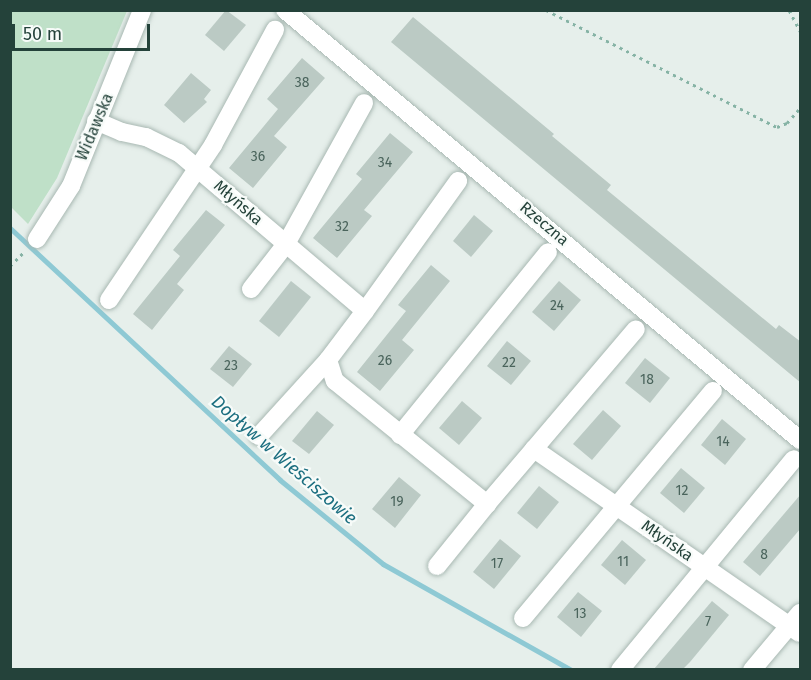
<!DOCTYPE html>
<html>
<head>
<meta charset="utf-8">
<style>
  body { margin:0 }
  #map { position:relative; width:811px; height:680px; overflow:hidden; background:#e6efeb; font-family:"Fira Sans",sans-serif }
  div>[style] { position:absolute }
  [style*='--x'] { left:calc(var(--x)*1px); top:calc(var(--y)*1px); width:calc(var(--w)*1px); rotate:calc(var(--a)*1deg) }
  .green>* { inset:0; background:#bfe0c8 }
  .stream>* { height:5px; margin:-2.5px; padding:0 2.5px; transform-origin:2.5px; border-radius:2.5px; background:#8ec9d4 }
  .building>* { inset:0; background:#bbcac4 }
  .path>* { height:3px; margin-top:-1.5px; transform-origin:0; background:repeating-linear-gradient(90deg,#86b3a5 0 3px,transparent 0 7.5px) }
  .roads { filter:drop-shadow(0 0 2px #a8b8b2) drop-shadow(0 0 2px #a8b8b2) }
  .street>* { height:18px; margin:-9px; padding:0 9px; transform-origin:9px; border-radius:9px; background:#fff }
  span { translate:-50% -50%; white-space:nowrap; text-align:center; line-height:1.15; -webkit-text-stroke:4.5px #f7fbf9; paint-order:stroke }
  .number-label { font-size:14px; color:#4a645c }
  .number-label span { -webkit-text-stroke-width:0 }
  .street-label { font-size:16px; color:#24423a }
  .water-label { font-size:18px; color:#1c6f80; font-style:italic }
  .frame { position:absolute; inset:0; border:12px solid #24423a; pointer-events:none }
  .scale { position:absolute; left:12px; top:24px; width:138px; height:27px; box-sizing:border-box; border:3px solid #24423a; border-top:0; padding-left:8px; font-size:18px; line-height:21px; white-space:nowrap; color:#24423a; -webkit-text-stroke:4px #f7fbf9; paint-order:stroke }
</style>
</head>
<body>
<div id="map">
  <div class="green">
    <i style="clip-path:polygon(10px 11px,127px 11px,57px 178px,28px 224px,11px 207px)"></i>
  </div>
  <div class="stream">
    <i style="--x:10;--y:228;--w:369;--a:43"></i>
    <i style="--x:280;--y:480;--w:133;--a:39.2"></i>
    <i style="--x:383;--y:564;--w:216;--a:29.4"></i>
  </div>
  <div class="building">
    <i style="clip-path:polygon(226px 10px,246px 25px,224px 51px,205px 35px)"></i>
    <i style="clip-path:polygon(413px 17px,554px 134px,552px 136px,611px 185px,607px 190px,776px 329px,779px 325px,801px 342px,801px 383px,391px 42px)"></i>
    <i style="clip-path:polygon(302px 58px,325px 78px,274px 136px,287px 147px,253px 188px,229px 168px,278px 109px,267px 99px)"></i>
    <i style="clip-path:polygon(191px 73px,211px 90px,204px 99px,207px 102px,184px 123px,164px 105px)"></i>
    <i style="clip-path:polygon(390px 133px,413px 152px,364px 210px,372px 216px,337px 258px,313px 238px,362px 179px,356px 174px)"></i>
    <i style="clip-path:polygon(206px 210px,225px 225px,177px 284px,184px 290px,152px 330px,133px 314px,180px 256px,173px 250px)"></i>
    <i style="clip-path:polygon(474px 215px,493px 231px,471px 257px,453px 241px)"></i>
    <i style="clip-path:polygon(431px 265px,450px 281px,402px 340px,414px 350px,380px 391px,357px 372px,406px 311px,398px 305px)"></i>
    <i style="clip-path:polygon(291px 281px,311px 297px,279px 337px,259px 321px)"></i>
    <i style="clip-path:polygon(559px 281px,581px 300px,554px 331px,532px 312px)"></i>
    <i style="clip-path:polygon(507px 341px,531px 361px,511px 385px,487px 366px)"></i>
    <i style="clip-path:polygon(229px 346px,252px 364px,233px 387px,210px 369px)"></i>
    <i style="clip-path:polygon(645px 358px,670px 378px,650px 403px,625px 383px)"></i>
    <i style="clip-path:polygon(462px 401px,482px 418px,459px 445px,439px 428px)"></i>
    <i style="clip-path:polygon(603px 410px,621px 426px,592px 460px,573px 444px)"></i>
    <i style="clip-path:polygon(317px 411px,334px 425px,309px 454px,292px 441px)"></i>
    <i style="clip-path:polygon(722px 419px,746px 439px,725px 465px,701px 445px)"></i>
    <i style="clip-path:polygon(681px 468px,705px 488px,684px 513px,660px 493px)"></i>
    <i style="clip-path:polygon(399px 477px,421px 495px,395px 528px,372px 509px)"></i>
    <i style="clip-path:polygon(539px 486px,559px 502px,537px 529px,517px 513px)"></i>
    <i style="clip-path:polygon(801px 494px,801px 528px,760px 576px,743px 562px)"></i>
    <i style="clip-path:polygon(500px 539px,521px 556px,494px 589px,473px 572px)"></i>
    <i style="clip-path:polygon(622px 540px,646px 560px,625px 585px,601px 565px)"></i>
    <i style="clip-path:polygon(578px 592px,602px 611px,581px 637px,557px 617px)"></i>
    <i style="clip-path:polygon(712px 601px,729px 615px,690px 662px,683px 669px,654px 669px)"></i>
  </div>
  <div class="path">
    <i style="--x:546;--y:10;--w:259;--a:26.9"></i>
    <i style="--x:777;--y:127;--w:11;--a:-22"></i>
    <i style="--x:787;--y:123;--w:20;--a:-49"></i>
    <i style="--x:789;--y:10;--w:24;--a:62"></i>
    <i style="--x:10;--y:266;--w:21;--a:-45"></i>
  </div>
  <div class="roads">
    <div class="street">
      <i style="--x:285;--y:10;--w:671;--a:39.86"></i>
      <i style="--x:96;--y:121;--w:28;--a:23"></i>
      <i style="--x:122;--y:132;--w:25;--a:12"></i>
      <i style="--x:146;--y:137;--w:37;--a:26"></i>
      <i style="--x:179;--y:153;--w:244;--a:40.3"></i>
      <i style="--x:365;--y:311;--w:61;--a:127.1"></i>
      <i style="--x:328;--y:360;--w:22;--a:72"></i>
      <i style="--x:335;--y:381;--w:196;--a:39"></i>
      <i style="--x:487;--y:504;--w:72;--a:-49.5"></i>
      <i style="--x:534;--y:449;--w:323;--a:34.7"></i>
      <i style="--x:37;--y:239;--w:63;--a:-57.3"></i>
      <i style="--x:71;--y:186;--w:190;--a:-68"></i>
      <i style="--x:251;--y:289;--w:57;--a:-52.1"></i>
      <i style="--x:286;--y:244;--w:161;--a:-61"></i>
      <i style="--x:109;--y:300;--w:187;--a:-56.1"></i>
      <i style="--x:213;--y:145;--w:131;--a:-61.7"></i>
      <i style="--x:365;--y:311;--w:160;--a:-54.4"></i>
      <i style="--x:400;--y:435;--w:235;--a:-51"></i>
      <i style="--x:259;--y:436;--w:103;--a:-47.8"></i>
      <i style="--x:534;--y:449;--w:157;--a:-49.6"></i>
      <i style="--x:437;--y:566;--w:80;--a:-51.1"></i>
      <i style="--x:523;--y:618;--w:296;--a:-50.1"></i>
      <i style="--x:620;--y:670;--w:273;--a:-50.5"></i>
      <i style="--x:752;--y:670;--w:75;--a:-49.9"></i>
    </div>
  </div>
  <div class="number-label">
    <span style="left:302px;top:83px">38</span>
    <span style="left:258px;top:157px">36</span>
    <span style="left:385px;top:163px">34</span>
    <span style="left:342px;top:227px">32</span>
    <span style="left:557px;top:306px">24</span>
    <span style="left:385px;top:361px">26</span>
    <span style="left:509px;top:363px">22</span>
    <span style="left:231px;top:366px">23</span>
    <span style="left:647px;top:380px">18</span>
    <span style="left:723px;top:442px">14</span>
    <span style="left:682px;top:491px">12</span>
    <span style="left:397px;top:502px">19</span>
    <span style="left:764px;top:555px">8</span>
    <span style="left:623px;top:562px">11</span>
    <span style="left:497px;top:564px">17</span>
    <span style="left:580px;top:614px">13</span>
    <span style="left:708px;top:622px">7</span>
  </div>
  <div class="street-label">
    <span style="left:95px;top:127px;rotate:-67deg">Widawska</span>
    <span style="left:238px;top:203px;rotate:41deg">Młyńska</span>
    <span style="left:544px;top:224px;rotate:40deg">Rzeczna</span>
    <span style="left:667px;top:541px;rotate:35deg">Młyńska</span>
  </div>
  <div class="water-label">
    <span style="left:284px;top:460px;rotate:41deg">Dopływ w Wieściszowie</span>
  </div>
  <div class="frame"></div>
  <div class="scale">50 m</div>
</div>
</body>
</html>
